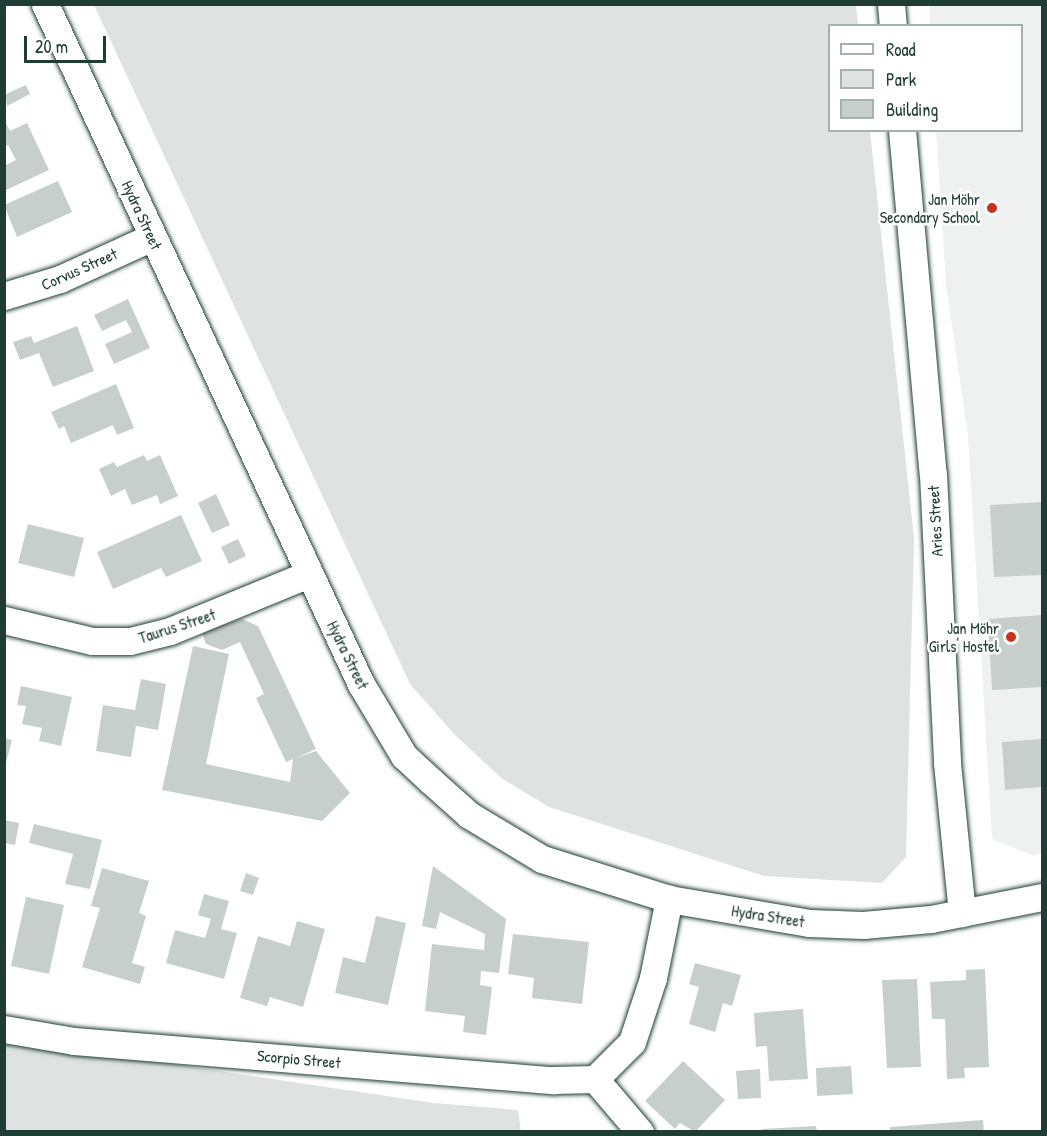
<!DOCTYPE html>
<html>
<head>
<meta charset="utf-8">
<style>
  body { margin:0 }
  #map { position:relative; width:1047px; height:1136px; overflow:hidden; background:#fff; font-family:"Patrick Hand",sans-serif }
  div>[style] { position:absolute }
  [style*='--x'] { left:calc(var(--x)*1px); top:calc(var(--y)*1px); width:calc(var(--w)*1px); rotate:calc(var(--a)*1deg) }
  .built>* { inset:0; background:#eef1f0 }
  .green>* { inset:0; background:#dee3e2 }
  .building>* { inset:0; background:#c7cfcc }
  .roads { filter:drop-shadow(0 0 2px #1f3d34) drop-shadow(0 0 2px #1f3d34) }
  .minor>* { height:27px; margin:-13.5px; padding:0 13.5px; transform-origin:13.5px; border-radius:13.5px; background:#fff }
  .dots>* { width:16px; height:16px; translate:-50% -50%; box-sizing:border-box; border:3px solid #fff; border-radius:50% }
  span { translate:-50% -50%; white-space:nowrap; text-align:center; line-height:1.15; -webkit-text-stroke:5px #fff; paint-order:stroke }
  .poi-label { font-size:16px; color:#1f3d34 }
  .right { translate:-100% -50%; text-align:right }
  .street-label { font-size:16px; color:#1f3d34 }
  .frame { position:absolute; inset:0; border:6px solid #1f3d34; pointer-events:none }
  .legend { position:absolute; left:828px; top:24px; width:195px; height:108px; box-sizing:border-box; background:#fff; border:2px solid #a5b1ae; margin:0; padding:8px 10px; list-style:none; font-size:18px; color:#1f3d34 }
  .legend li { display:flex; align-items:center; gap:12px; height:30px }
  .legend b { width:30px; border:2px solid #a5b1ae }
  .scale { position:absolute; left:24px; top:36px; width:82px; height:27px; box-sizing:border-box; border:3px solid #1f3d34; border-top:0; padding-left:8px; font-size:18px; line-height:21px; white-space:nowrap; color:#1f3d34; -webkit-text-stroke:4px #fff; paint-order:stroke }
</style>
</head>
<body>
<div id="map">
  <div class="built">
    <i style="clip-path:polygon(929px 5px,1042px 5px,1042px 853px,1034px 856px,992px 839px,968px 435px,946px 285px,936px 131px,1022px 130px,1022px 26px,930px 25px)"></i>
  </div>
  <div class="green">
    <i style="clip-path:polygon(94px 5px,856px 5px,858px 25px,830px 26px,830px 130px,870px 131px,914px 538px,906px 857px,882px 883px,764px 876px,549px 807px,501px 778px,455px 735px,410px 684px)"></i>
    <i style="clip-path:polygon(4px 1039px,434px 1103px,518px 1110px,521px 1131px,5px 1131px)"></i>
  </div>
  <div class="building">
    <i style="clip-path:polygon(26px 85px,30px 94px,7px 106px,5px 91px,6px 94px)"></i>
    <i style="clip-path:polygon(4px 119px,10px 131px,27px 123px,49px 170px,4px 191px,4px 166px,16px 160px,8px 145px,4px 147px)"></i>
    <i style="clip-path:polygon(58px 181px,72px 212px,17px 237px,4px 205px)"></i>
    <i style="clip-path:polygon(128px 299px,150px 348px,114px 364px,105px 344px,132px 332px,126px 320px,102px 331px,94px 315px)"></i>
    <i style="clip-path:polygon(77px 326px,94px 371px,53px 387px,39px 353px,20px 360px,13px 342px,31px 336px,34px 343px)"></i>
    <i style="clip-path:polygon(116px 384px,134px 428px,117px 435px,113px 425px,71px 443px,64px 426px,59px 429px,51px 412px)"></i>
    <i style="clip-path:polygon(144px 455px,147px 461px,160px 455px,178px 496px,160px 504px,157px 495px,132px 505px,125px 489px,111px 496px,99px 469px,114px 462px,117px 467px)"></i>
    <i style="clip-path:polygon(216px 494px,230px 525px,212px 533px,198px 503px)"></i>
    <i style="clip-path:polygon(1042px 502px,1042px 575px,994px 577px,990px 505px)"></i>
    <i style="clip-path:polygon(181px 515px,202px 561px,166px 577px,161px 568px,113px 589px,97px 552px)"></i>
    <i style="clip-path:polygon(28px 524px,84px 538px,74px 577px,18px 563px)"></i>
    <i style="clip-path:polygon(238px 539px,246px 556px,229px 564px,221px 547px)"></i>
    <i style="clip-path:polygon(1042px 615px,1042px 687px,992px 690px,988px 619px)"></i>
    <i style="clip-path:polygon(242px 619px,258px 626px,316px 749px,296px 758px,316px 751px,350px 793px,322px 821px,162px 790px,193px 646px,229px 654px,206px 764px,290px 782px,293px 759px,286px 762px,256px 698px,264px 694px,240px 642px,222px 650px,206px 644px,202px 632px)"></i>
    <i style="clip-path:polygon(141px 679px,166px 684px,158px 730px,136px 726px,131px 757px,96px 751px,103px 705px,135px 710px)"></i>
    <i style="clip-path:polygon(21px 686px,72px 697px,61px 746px,39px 741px,42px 728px,22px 724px,26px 706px,17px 705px)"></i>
    <i style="clip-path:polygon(4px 738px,12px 740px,5px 767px,4px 767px)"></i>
    <i style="clip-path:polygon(1042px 739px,1042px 787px,1005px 790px,1002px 742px)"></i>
    <i style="clip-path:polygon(5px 820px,19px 823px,15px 845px,5px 843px)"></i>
    <i style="clip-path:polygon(34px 824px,102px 840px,90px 889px,65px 884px,73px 854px,29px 843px)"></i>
    <i style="clip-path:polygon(433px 866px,506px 919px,499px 973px,481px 971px,480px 985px,492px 987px,486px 1035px,463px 1032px,465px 1016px,425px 1011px,432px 944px,484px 950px,485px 934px,440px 912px,436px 929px,422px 926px)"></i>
    <i style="clip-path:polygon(102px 868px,149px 881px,139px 913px,146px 916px,132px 963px,145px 967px,140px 984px,82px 967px,100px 908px,91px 906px)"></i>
    <i style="clip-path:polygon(246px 873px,259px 878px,253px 895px,240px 891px)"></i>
    <i style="clip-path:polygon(204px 894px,229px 901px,221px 929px,237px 933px,224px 979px,166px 963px,175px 930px,205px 938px,211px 919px,198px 915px)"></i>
    <i style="clip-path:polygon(26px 897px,64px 905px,49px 974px,11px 966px)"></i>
    <i style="clip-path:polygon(376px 916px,406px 923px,388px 1005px,335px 993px,343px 957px,365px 963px)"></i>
    <i style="clip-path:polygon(297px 921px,325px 929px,303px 1007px,270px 997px,267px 1006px,240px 998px,258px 936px,290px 946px)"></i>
    <i style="clip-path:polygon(513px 934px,589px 942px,582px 1004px,532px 998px,534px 978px,508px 974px)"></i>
    <i style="clip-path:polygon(695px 963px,741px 975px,732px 1006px,723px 1003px,715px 1032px,689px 1024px,699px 987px,689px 984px)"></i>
    <i style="clip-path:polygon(985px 969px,989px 1067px,964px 1068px,965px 1078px,947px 1079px,945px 1019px,932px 1019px,930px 982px,966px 980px,966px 970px)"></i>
    <i style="clip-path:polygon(917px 979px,921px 1067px,887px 1068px,882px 980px)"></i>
    <i style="clip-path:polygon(803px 1009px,808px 1079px,769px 1081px,767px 1046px,756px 1047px,754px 1013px)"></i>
    <i style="clip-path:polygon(683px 1061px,725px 1100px,695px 1132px,680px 1123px,675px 1129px,645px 1101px)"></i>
    <i style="clip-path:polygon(851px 1066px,853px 1094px,817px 1096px,816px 1068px)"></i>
    <i style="clip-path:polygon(760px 1069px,761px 1098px,738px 1099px,736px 1071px)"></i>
    <i style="clip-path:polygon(983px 1120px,984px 1132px,890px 1132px,890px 1127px)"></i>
    <i style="clip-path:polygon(816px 1126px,817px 1132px,762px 1132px,762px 1129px)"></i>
  </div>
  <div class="roads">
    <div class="minor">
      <i style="--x:45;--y:4;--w:750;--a:65.08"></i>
      <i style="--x:361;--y:684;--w:84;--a:59.2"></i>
      <i style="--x:404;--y:756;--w:37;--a:43"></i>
      <i style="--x:431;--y:781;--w:51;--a:41.8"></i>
      <i style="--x:469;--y:815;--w:85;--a:31.1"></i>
      <i style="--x:542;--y:859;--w:133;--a:17.5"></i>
      <i style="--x:669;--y:899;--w:143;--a:9.7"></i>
      <i style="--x:810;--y:923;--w:53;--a:2.2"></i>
      <i style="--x:863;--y:925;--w:68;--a:-5"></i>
      <i style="--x:931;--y:919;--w:113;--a:-11.2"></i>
      <i style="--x:891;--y:4;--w:22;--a:85"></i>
      <i style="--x:902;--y:130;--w:345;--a:84.9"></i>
      <i style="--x:933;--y:474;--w:289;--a:87.2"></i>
      <i style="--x:947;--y:763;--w:151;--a:84.3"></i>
      <i style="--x:4;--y:296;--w:59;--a:-16.9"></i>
      <i style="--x:60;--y:279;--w:101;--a:-24.5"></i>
      <i style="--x:4;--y:620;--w:90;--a:13.4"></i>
      <i style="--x:92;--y:641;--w:38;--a:0"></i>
      <i style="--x:130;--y:641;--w:41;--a:-14"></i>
      <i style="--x:170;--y:631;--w:150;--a:-22.3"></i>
      <i style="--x:4;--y:1029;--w:71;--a:9.7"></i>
      <i style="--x:74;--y:1041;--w:481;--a:4.7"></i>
      <i style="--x:553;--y:1080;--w:42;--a:-1.4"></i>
      <i style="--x:595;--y:1079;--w:52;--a:-45"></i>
      <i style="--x:632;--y:1042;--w:67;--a:-71.8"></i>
      <i style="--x:653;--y:978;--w:81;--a:-78.6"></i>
      <i style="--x:595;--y:1079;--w:70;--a:49.7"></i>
    </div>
  </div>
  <div class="dots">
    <i style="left:992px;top:208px;background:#c8321e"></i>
    <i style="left:1011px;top:637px;background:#c8321e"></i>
  </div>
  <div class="poi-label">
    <span class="right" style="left:980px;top:208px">Jan Möhr<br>Secondary School</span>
    <span class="right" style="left:999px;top:637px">Jan Möhr<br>Girls' Hostel</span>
  </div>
  <div class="street-label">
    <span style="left:142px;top:215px;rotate:65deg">Hydra Street</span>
    <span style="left:79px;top:269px;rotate:-24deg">Corvus Street</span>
    <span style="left:935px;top:521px;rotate:-93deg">Aries Street</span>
    <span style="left:177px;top:626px;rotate:-18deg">Taurus Street</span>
    <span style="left:348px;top:655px;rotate:64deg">Hydra Street</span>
    <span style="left:768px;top:916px;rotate:9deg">Hydra Street</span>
    <span style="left:299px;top:1059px;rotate:5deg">Scorpio Street</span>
  </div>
  <div class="frame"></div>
  <ul class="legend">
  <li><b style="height:8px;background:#fff"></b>Road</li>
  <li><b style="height:16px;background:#dee3e2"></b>Park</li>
  <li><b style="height:16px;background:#c7cfcc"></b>Building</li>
  </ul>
  <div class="scale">20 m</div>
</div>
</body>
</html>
